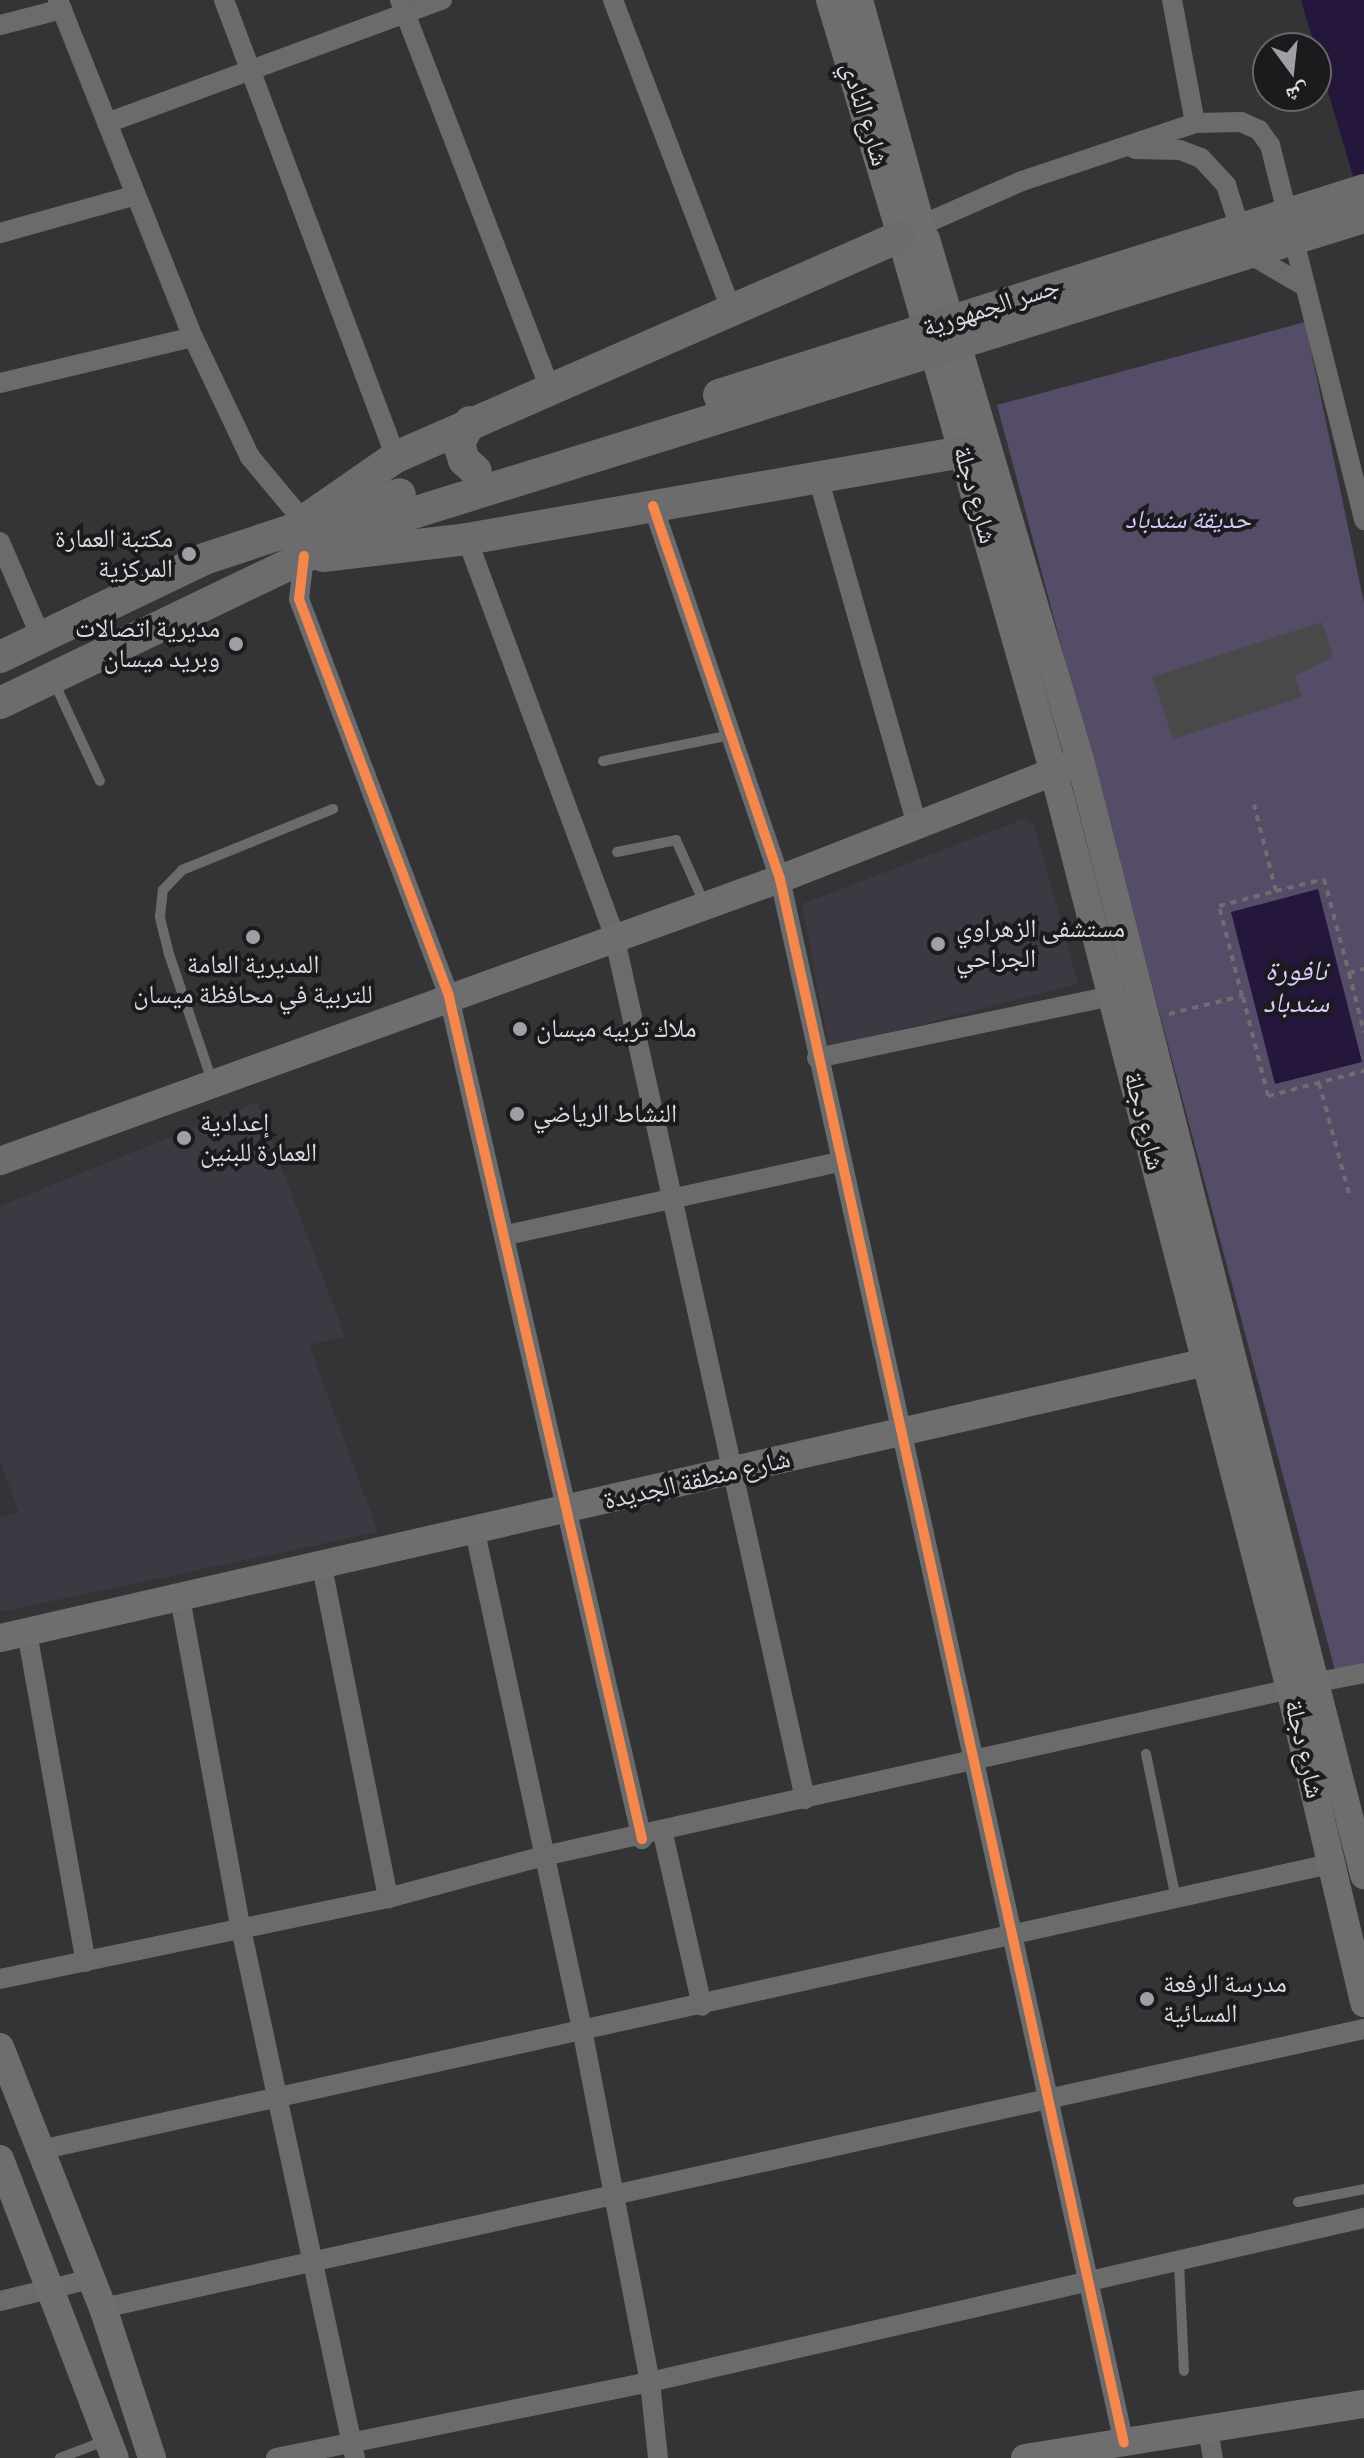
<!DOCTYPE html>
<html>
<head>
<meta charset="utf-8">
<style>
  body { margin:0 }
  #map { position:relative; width:1364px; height:2458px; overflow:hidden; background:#343336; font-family:Bitter,"Noto Naskh Arabic",serif }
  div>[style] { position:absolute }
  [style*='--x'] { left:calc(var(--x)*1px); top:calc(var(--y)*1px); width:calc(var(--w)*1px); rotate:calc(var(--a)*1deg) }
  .built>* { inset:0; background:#3c3943 }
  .green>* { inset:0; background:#554d68 }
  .water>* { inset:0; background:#25163c }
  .building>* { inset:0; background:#49494a }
  .path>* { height:4px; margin-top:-2px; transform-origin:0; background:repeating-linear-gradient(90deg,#6e6d6f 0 6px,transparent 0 12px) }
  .lane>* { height:10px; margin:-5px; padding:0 5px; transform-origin:5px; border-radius:5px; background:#6b6b6c }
  .street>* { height:20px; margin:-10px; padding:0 10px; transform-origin:10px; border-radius:10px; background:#6b6b6c }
  .secondary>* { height:28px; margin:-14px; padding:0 14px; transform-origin:14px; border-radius:14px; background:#6e6e6f }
  .primary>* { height:32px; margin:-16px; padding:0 16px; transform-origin:16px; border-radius:16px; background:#6c6b6d }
  .cycleway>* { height:10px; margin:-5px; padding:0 5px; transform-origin:5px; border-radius:5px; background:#f5874c }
  .dots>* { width:22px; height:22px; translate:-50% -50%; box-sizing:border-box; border:4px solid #1b1a1d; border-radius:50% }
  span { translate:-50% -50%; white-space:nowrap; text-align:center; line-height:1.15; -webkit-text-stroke:8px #1b1a1d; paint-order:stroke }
  .street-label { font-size:26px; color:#dad9dd }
  .park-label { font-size:26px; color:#d6c8f6; font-style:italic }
  .poi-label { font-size:26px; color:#dad9dd }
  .right { translate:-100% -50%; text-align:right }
  .left { translate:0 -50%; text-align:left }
  .water-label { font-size:28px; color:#daccfa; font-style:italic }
  .north { position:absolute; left:1252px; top:32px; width:80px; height:80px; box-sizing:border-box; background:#1b1a1d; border:2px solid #67666a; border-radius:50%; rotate:165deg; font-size:22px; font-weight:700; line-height:32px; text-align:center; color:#dad9dd }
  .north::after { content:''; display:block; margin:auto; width:28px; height:36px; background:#a09fa3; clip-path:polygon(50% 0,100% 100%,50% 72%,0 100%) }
</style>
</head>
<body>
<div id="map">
  <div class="built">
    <i style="clip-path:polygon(1023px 819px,1034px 824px,1078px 984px,829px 1048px,802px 904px)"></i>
    <i style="clip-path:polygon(257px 1102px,345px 1336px,309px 1345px,378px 1532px,0 1612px,0 1518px,19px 1512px,0 1462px,0 1206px)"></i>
  </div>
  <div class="green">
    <i style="clip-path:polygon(1305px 322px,1364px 603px,1364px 1663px,1335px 1670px,997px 405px)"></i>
  </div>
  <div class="water">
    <i style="clip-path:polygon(1301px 0,1364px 0,1364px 226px,1360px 200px)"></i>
    <i style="clip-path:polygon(1318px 889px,1362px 1062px,1275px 1084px,1231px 912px)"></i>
  </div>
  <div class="building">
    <i style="clip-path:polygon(1322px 622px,1333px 657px,1295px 676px,1302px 697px,1173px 739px,1152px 677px)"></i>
  </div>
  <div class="path">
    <i style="--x:1276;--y:891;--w:49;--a:-14"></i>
    <i style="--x:1324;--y:879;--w:97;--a:75.1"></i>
    <i style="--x:1349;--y:973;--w:16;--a:-15"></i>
    <i style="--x:1349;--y:973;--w:61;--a:75.7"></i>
    <i style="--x:1243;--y:997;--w:102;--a:75.8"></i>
    <i style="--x:1268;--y:1096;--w:99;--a:-14.6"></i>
    <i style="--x:1169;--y:1014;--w:75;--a:-13.9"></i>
    <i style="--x:1242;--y:996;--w:93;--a:-104.3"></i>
    <i style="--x:1219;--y:906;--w:59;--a:-14.7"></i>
    <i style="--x:1276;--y:891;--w:89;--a:-104.3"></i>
    <i style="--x:1319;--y:1083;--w:118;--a:74.8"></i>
  </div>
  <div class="lane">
    <i style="--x:54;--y:682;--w:109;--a:65.1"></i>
    <i style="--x:603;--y:761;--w:131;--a:-11.5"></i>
    <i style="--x:617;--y:852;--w:60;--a:-11.5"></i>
    <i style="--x:676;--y:840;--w:69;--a:66"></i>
    <i style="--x:212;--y:1081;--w:134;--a:-108.7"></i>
    <i style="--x:169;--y:954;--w:38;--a:-104"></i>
    <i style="--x:160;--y:917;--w:27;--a:-84"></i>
    <i style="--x:163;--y:890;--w:28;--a:-46"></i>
    <i style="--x:182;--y:870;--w:163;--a:-22"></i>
    <i style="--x:1146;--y:1754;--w:148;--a:78.3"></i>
    <i style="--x:1298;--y:2202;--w:67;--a:-11.1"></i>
    <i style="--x:1179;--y:2262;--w:109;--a:87.4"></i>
    <i style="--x:60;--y:2458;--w:50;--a:-21"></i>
  </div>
  <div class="street">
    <i style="--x:58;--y:0;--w:363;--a:68.2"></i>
    <i style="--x:193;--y:337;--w:133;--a:64.6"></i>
    <i style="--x:250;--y:457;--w:86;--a:50.2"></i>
    <i style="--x:224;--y:0;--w:488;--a:69.4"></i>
    <i style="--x:400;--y:0;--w:416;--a:68.9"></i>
    <i style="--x:613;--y:0;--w:333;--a:69.1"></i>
    <i style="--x:1172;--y:0;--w:125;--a:79.4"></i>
    <i style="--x:0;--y:25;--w:64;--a:-14.5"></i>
    <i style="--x:107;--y:123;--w:357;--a:-20.2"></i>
    <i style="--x:1135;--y:149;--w:45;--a:1.3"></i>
    <i style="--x:1180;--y:150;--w:22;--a:21"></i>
    <i style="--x:1201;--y:158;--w:37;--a:47"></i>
    <i style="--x:1226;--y:185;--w:71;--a:72.1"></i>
    <i style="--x:1248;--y:253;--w:67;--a:30.4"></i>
    <i style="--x:924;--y:224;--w:107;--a:-23.7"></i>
    <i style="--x:1022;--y:181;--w:182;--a:-18.5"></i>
    <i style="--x:1195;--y:123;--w:46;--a:-1.2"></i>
    <i style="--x:1241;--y:122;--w:20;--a:24"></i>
    <i style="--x:1259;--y:130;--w:19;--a:54"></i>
    <i style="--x:1270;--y:145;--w:387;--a:75.9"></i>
    <i style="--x:0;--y:233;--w:141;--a:-15.6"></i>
    <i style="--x:0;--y:383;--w:198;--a:-13.4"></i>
    <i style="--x:817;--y:474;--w:361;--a:74.1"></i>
    <i style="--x:653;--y:506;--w:394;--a:71.2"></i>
    <i style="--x:780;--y:879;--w:1601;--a:77.6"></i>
    <i style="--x:467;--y:539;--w:422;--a:69.6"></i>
    <i style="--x:614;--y:935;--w:885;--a:77.53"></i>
    <i style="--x:0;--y:542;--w:103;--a:66.7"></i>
    <i style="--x:304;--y:556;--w:43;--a:96.6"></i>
    <i style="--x:299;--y:599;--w:425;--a:69.3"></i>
    <i style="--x:449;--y:997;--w:864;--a:77.09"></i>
    <i style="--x:817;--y:1058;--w:301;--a:-11.9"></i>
    <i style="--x:507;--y:1235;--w:341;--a:-12.4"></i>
    <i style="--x:475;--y:1532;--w:508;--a:77.85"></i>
    <i style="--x:582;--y:2029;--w:359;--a:79.1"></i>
    <i style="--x:650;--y:2382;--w:76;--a:84"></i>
    <i style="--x:322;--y:1567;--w:338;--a:78.7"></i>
    <i style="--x:180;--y:1598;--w:337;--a:79.6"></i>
    <i style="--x:241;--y:1929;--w:541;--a:77.84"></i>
    <i style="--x:27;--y:1632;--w:335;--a:79.9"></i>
    <i style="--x:1318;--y:1682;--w:47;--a:-11.1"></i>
    <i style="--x:663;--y:1834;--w:176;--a:77.2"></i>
    <i style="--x:0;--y:1979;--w:396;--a:-11.8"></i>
    <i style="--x:388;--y:1898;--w:162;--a:-15.1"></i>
    <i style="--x:544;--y:1856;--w:764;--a:-12.62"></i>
    <i style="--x:40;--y:2150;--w:1321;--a:-12.5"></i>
    <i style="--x:0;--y:2301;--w:94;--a:-13.6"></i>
    <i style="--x:103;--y:2308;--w:1291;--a:-12.48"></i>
    <i style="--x:1208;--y:2428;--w:30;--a:81"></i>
    <i style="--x:276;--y:2458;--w:382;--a:-11.5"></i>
    <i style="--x:650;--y:2382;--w:733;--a:-12.94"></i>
  </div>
  <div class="secondary">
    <i style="--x:830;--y:0;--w:238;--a:73.2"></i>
    <i style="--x:859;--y:0;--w:229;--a:74.6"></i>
    <i style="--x:926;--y:239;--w:543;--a:73.53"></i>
    <i style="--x:1080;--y:760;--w:1151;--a:75.71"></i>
    <i style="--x:903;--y:244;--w:550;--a:74.07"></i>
    <i style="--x:1054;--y:773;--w:946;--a:75.55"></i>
    <i style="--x:1290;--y:1689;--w:323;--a:76.7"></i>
    <i style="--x:0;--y:1161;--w:829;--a:-19.88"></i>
    <i style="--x:780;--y:879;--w:310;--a:-21.4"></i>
    <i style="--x:0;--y:1638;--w:1237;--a:-12.89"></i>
    <i style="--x:0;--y:2047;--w:281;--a:68.5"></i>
    <i style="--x:103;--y:2308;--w:158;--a:71.9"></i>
    <i style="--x:0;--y:2159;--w:320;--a:69"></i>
    <i style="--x:1025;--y:2458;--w:343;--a:-9.1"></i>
  </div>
  <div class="primary">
    <i style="--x:719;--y:395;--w:677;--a:-17.63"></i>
    <i style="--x:470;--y:422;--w:25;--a:117"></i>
    <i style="--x:459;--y:444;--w:17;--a:73"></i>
    <i style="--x:464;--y:460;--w:16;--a:43"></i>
    <i style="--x:311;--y:516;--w:103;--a:-34.8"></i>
    <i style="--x:396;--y:457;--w:549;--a:-23.62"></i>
    <i style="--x:323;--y:556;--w:145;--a:-6.7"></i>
    <i style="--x:467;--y:539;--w:503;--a:-9.97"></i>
    <i style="--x:0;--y:657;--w:229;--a:-25.6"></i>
    <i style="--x:207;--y:558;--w:203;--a:-18.3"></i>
    <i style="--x:0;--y:703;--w:408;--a:-25.6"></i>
    <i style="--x:368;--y:527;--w:1043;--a:-17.29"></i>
  </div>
  <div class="cycleway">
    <i style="--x:653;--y:506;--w:394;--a:71.2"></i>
    <i style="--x:780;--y:879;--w:1601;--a:77.6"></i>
    <i style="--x:304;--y:556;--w:43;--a:96.6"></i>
    <i style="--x:299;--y:599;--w:425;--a:69.3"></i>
    <i style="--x:449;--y:997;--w:864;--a:77.09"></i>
  </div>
  <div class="dots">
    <i style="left:189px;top:554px;background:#a09fa3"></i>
    <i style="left:236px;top:644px;background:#a09fa3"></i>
    <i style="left:253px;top:937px;background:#a09fa3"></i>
    <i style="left:938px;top:944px;background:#a09fa3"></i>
    <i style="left:520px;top:1029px;background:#a09fa3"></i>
    <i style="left:517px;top:1114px;background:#a09fa3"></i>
    <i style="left:184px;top:1138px;background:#a09fa3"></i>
    <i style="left:1147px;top:1999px;background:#a09fa3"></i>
  </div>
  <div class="street-label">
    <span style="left:865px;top:114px;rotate:73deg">شارع النادي</span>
    <span style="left:991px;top:307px;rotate:-18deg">جسر الجمهورية</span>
    <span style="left:975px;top:495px;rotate:74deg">شارع دجلة</span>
    <span style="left:1144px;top:1121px;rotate:76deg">شارع دجلة</span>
    <span style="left:697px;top:1480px;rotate:-13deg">شارع منطقة الجديدة</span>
    <span style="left:1304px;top:1749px;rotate:77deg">شارع دجلة</span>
  </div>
  <div class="park-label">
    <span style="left:1188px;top:520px">حديقة سندباد</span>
  </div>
  <div class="poi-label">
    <span class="right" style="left:173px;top:554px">مكتبة العمارة<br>المركزية</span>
    <span class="right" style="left:220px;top:644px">مديرية اتصالات<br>وبريد ميسان</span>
    <span class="left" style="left:956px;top:944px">مستشفى الزهراوي<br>الجراحي</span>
    <span style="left:253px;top:980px">المديرية العامة<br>للتربية في محافظة ميسان</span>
    <span class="left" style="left:536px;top:1029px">ملاك تربيه ميسان</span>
    <span class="left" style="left:533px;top:1114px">النشاط الرياضي</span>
    <span class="left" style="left:200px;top:1138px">إعدادية<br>العمارة للبنين</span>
    <span class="left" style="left:1163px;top:1999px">مدرسة الرفعة<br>المسائية</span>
  </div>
  <div class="water-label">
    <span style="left:1296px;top:987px">نافورة<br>سندباد</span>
  </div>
  <div class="north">ش</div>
</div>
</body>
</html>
